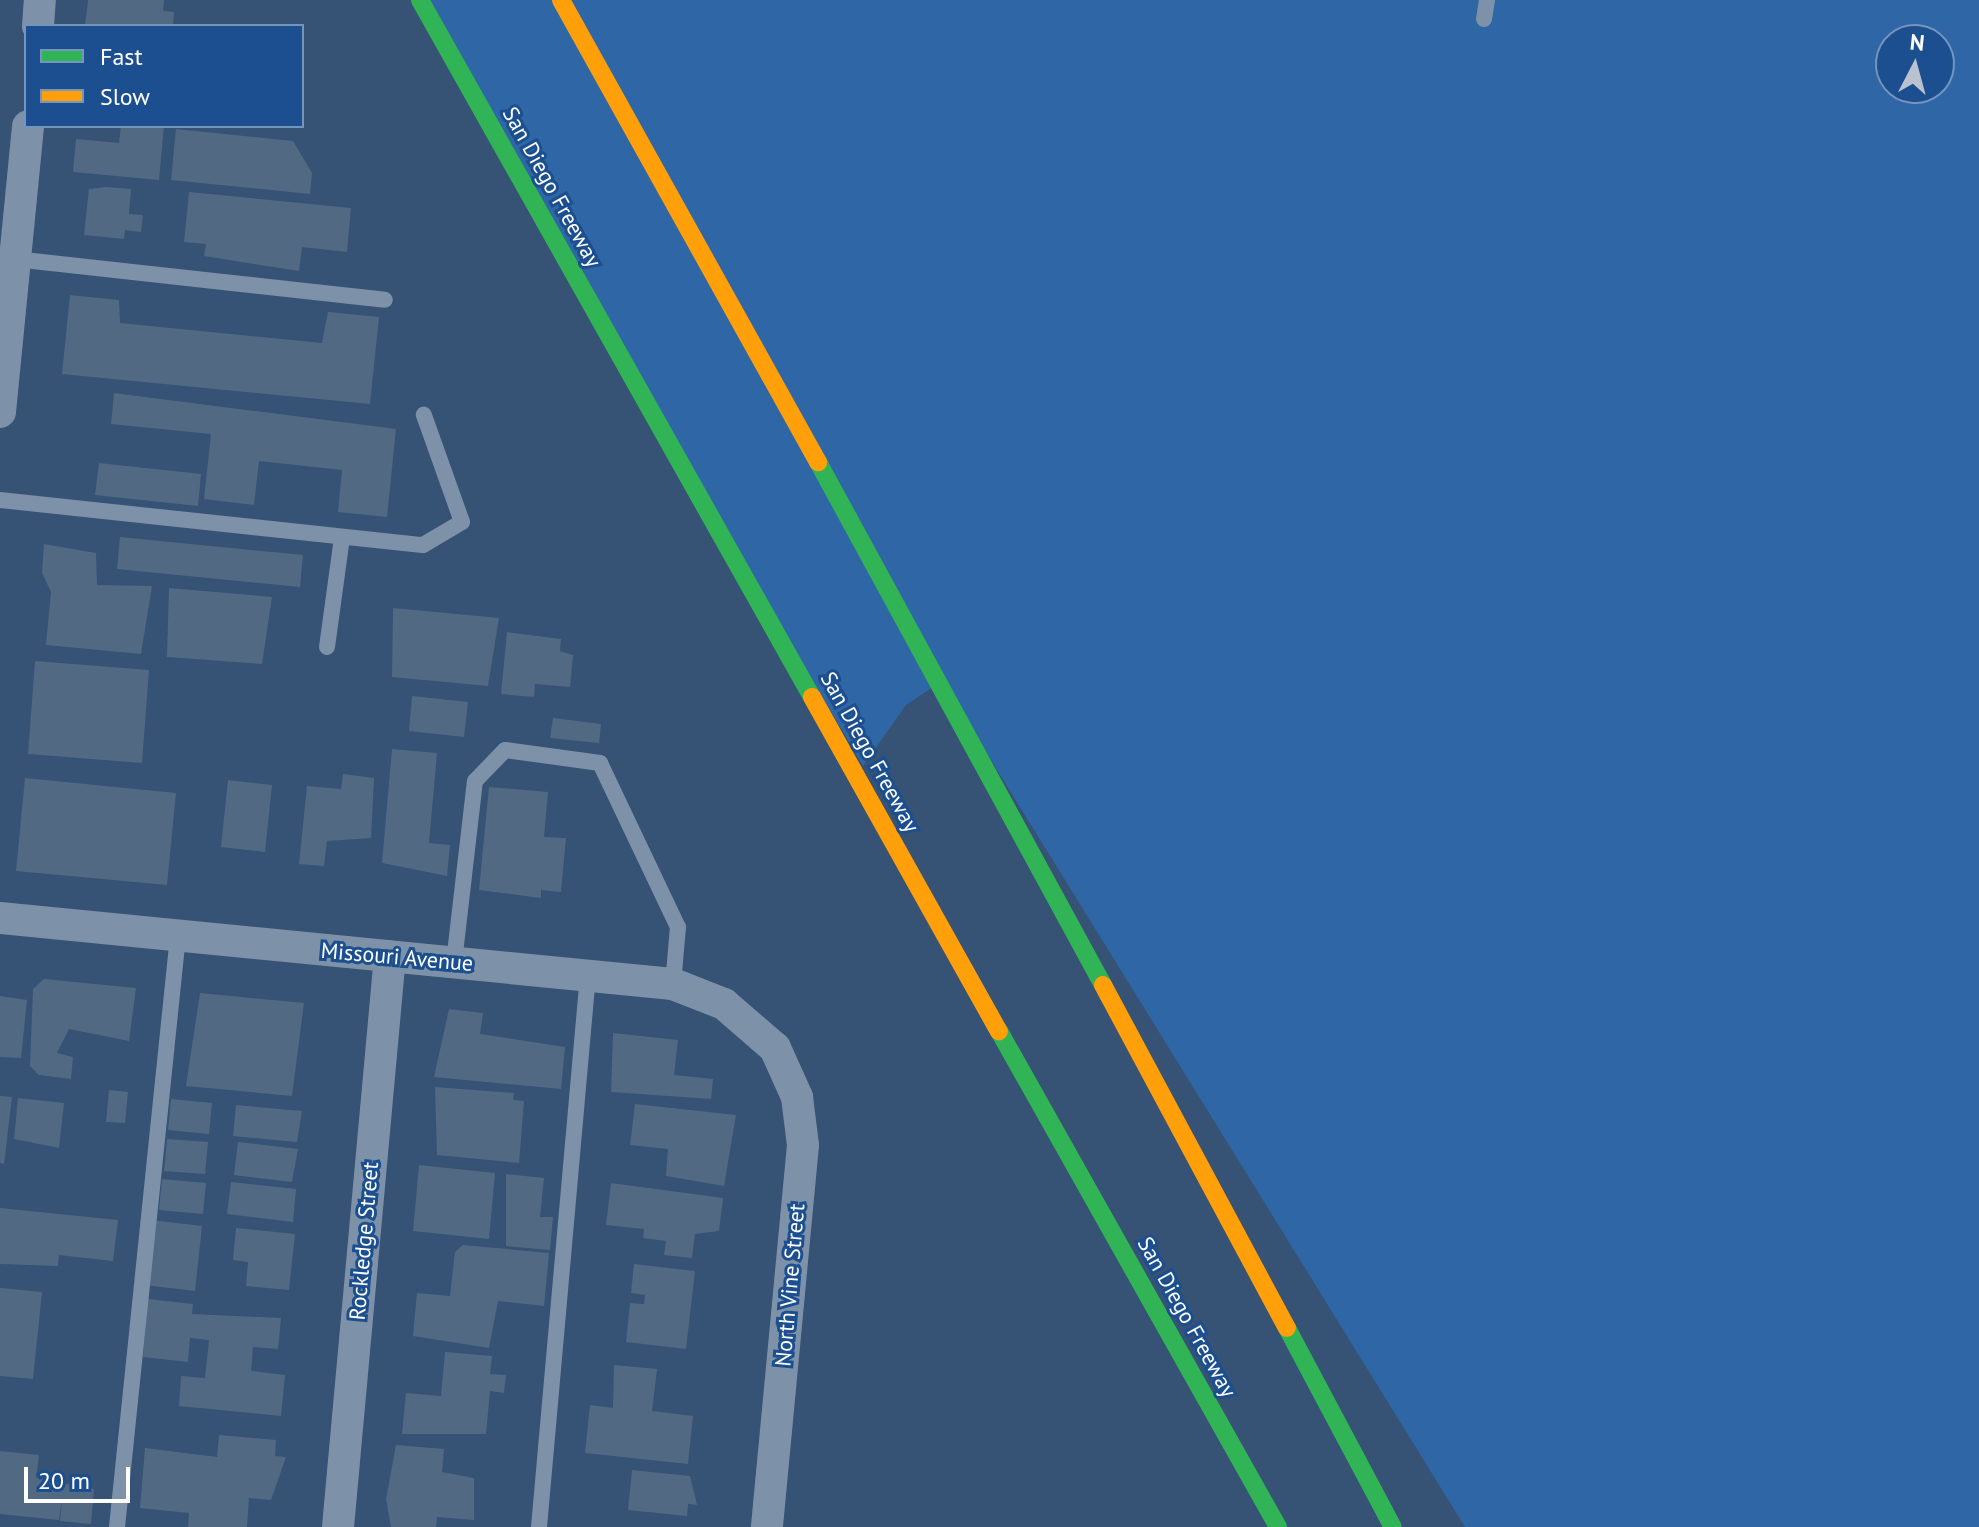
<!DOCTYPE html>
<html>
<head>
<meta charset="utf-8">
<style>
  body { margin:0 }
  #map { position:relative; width:1979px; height:1527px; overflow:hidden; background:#365274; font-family:"PT Sans",sans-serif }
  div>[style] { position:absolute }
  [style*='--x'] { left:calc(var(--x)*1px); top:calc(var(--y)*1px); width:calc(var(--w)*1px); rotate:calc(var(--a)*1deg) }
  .green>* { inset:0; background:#2f66a5 }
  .building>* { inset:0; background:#526984 }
  .lane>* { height:16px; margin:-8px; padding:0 8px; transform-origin:8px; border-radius:8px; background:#7d92a8 }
  .street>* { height:32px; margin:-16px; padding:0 16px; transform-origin:16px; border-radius:16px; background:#7d92a8 }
  .fast>* { height:18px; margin:-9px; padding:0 9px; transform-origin:9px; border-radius:9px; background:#30b455 }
  .slow>* { height:18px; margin:-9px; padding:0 9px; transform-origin:9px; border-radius:9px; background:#ff9f0a }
  span { translate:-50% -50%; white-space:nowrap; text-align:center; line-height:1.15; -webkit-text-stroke:6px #1b4f8f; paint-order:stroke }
  .street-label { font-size:22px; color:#fff }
  .legend { position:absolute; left:24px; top:24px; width:280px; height:104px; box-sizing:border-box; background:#1b4f8f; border:2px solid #7695bc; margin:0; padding:10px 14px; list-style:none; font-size:24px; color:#fff }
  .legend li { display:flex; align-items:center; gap:16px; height:40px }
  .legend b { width:40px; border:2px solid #7695bc }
  .north { position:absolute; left:1875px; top:24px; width:80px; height:80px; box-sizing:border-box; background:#1b4f8f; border:2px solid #7695bc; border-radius:50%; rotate:6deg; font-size:22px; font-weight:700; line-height:32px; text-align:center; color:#fff }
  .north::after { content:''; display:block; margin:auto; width:28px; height:36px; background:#b9c2ce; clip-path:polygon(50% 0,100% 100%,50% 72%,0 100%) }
  .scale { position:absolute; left:24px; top:1467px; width:106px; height:36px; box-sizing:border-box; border:4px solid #fff; border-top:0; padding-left:10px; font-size:24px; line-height:28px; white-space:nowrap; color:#fff; -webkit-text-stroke:6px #1b4f8f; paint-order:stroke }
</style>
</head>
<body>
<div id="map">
  <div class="green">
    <i style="clip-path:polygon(evenodd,411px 0,1979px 0,1979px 1527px,1465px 1527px,942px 681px,906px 705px,863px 766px,411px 0,1891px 40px,1939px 40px,1939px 88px,1891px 88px,1891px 40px)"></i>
  </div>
  <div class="building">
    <i style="clip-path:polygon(88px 0,164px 0,163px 11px,174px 12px,173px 26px,85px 26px)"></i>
    <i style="clip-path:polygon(121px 126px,164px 126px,159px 180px,73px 172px,76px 139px,119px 143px)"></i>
    <i style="clip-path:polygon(176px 129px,293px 141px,312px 173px,310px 194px,171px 180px)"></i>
    <i style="clip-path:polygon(106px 187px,131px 189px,129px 214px,143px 215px,141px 232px,125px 230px,124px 239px,84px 235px,89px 189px)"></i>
    <i style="clip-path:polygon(189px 192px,351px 208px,347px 252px,302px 247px,299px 271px,204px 256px,206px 244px,184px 242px)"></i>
    <i style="clip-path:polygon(70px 295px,119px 300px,120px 323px,322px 343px,328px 312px,379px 317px,370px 404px,62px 374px)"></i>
    <i style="clip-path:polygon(114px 393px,396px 429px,387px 517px,338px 512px,342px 470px,259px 461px,254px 505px,204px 499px,211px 434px,111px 424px)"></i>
    <i style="clip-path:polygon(99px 463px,201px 474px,198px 506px,95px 495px)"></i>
    <i style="clip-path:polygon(120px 537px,303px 555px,300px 587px,117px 569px)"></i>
    <i style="clip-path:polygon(44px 544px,96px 553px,97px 585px,152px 586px,141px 654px,46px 645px,51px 592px,42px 573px)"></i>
    <i style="clip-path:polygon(169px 588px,272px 597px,262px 664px,167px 657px)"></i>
    <i style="clip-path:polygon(393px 608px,499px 618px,488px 686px,392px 677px)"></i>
    <i style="clip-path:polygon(507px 632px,561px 639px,560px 651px,573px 655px,570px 687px,535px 684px,534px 697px,501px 694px)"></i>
    <i style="clip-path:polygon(35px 661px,149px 670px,142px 763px,28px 754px)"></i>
    <i style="clip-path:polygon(412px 696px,468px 702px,464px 737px,409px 731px)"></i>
    <i style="clip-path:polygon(553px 718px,601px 724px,599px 743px,550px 738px)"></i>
    <i style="clip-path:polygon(392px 749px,437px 753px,429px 843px,450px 845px,447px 876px,382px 863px)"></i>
    <i style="clip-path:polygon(343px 774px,374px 778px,371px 838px,327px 841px,324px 866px,299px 864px,307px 786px,341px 789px)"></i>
    <i style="clip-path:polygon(25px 778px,176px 793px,167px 885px,16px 871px)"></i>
    <i style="clip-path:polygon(228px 780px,272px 785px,265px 852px,221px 847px)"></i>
    <i style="clip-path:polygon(489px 787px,548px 792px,544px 837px,566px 838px,561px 892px,541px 890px,541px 898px,479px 890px)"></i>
    <i style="clip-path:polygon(44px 979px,136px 988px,129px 1041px,69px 1029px,57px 1053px,73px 1057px,71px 1079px,39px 1075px,30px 1066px,33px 989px)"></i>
    <i style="clip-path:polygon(200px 993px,304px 1003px,292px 1096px,186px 1086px)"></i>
    <i style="clip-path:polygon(0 996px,27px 1000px,21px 1058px,0 1057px)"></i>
    <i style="clip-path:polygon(449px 1009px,483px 1013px,480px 1034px,565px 1047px,561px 1089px,434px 1077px)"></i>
    <i style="clip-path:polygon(613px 1033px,678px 1040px,674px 1075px,713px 1079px,711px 1099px,611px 1092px)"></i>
    <i style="clip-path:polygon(435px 1087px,514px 1093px,513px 1100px,524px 1101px,519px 1163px,437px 1155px)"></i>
    <i style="clip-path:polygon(109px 1090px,128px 1092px,125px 1123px,106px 1122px)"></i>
    <i style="clip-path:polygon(0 1096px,12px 1097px,4px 1164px,0 1163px)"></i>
    <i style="clip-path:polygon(18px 1098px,64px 1103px,59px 1148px,14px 1139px)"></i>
    <i style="clip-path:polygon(171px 1099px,212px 1103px,209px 1134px,168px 1130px)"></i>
    <i style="clip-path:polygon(635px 1104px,736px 1115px,724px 1186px,666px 1176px,668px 1149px,630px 1145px)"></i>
    <i style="clip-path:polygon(236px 1105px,302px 1111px,297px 1142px,233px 1136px)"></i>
    <i style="clip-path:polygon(167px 1139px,208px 1142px,205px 1174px,164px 1171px)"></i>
    <i style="clip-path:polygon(238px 1142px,298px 1149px,292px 1182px,234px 1175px)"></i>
    <i style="clip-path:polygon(419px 1165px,495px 1173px,489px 1239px,413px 1231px)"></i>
    <i style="clip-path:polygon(506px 1174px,544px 1178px,540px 1217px,553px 1217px,550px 1250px,506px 1246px)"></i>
    <i style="clip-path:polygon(162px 1179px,206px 1183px,203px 1214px,159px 1210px)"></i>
    <i style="clip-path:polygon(231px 1182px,296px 1189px,293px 1222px,227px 1214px)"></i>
    <i style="clip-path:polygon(611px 1183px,723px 1198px,719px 1231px,695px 1234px,692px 1258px,664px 1255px,666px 1241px,643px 1238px,644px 1229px,606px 1225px)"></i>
    <i style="clip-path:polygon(0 1208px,118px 1220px,113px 1261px,59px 1255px,58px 1266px,0 1264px)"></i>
    <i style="clip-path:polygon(151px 1220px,202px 1226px,195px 1291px,144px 1285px)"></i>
    <i style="clip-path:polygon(236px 1228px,295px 1234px,289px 1290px,246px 1286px,248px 1262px,233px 1260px)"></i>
    <i style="clip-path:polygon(463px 1245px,549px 1253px,544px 1306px,498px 1301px,489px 1348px,413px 1336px,417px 1293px,450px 1296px,455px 1252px)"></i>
    <i style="clip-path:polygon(634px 1264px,695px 1271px,686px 1349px,626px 1342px,630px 1303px,644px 1304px,645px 1295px,631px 1293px)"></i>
    <i style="clip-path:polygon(0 1288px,42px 1292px,33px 1379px,0 1376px)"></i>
    <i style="clip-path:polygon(148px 1299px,193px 1304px,192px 1314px,281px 1318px,278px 1349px,253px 1347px,251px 1371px,285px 1375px,281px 1416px,179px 1406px,181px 1376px,205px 1378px,209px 1340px,190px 1338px,188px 1362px,143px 1357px)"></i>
    <i style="clip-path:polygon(445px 1352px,492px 1356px,490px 1374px,506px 1375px,504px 1393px,490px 1391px,486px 1434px,402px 1434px,406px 1393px,441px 1396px)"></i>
    <i style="clip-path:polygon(614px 1365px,657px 1369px,652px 1411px,693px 1416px,688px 1464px,585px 1453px,590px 1405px,613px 1408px)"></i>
    <i style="clip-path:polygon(219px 1435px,276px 1440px,275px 1456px,286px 1457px,271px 1500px,249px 1498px,247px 1527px,188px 1527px,189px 1513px,140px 1508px,145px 1448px,217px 1457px)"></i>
    <i style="clip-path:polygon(396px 1445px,444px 1449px,442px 1472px,474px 1478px,474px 1520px,437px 1517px,436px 1527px,391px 1527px,386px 1499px)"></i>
    <i style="clip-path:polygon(0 1451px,39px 1455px,36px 1478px,94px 1489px,91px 1524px,60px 1521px,63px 1493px,59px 1520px,0 1514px)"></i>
    <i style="clip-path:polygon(632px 1470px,690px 1476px,697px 1505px,688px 1504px,687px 1516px,628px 1510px)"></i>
  </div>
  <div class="lane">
    <i style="--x:1484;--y:19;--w:19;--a:-81"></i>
    <i style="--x:15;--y:259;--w:372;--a:6.3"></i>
    <i style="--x:0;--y:500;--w:425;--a:6.1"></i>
    <i style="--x:423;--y:545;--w:45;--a:-30.5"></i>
    <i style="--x:462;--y:522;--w:114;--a:-109.6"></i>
    <i style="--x:327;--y:647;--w:111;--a:-82.2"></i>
    <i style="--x:454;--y:962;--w:182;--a:-83.4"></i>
    <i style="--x:475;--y:781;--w:43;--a:-45.9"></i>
    <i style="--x:505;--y:750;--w:96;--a:7.8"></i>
    <i style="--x:600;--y:763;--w:182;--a:64.6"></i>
    <i style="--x:678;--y:927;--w:57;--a:95"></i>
    <i style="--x:117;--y:1527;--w:594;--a:-84.11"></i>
    <i style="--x:539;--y:1527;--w:554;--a:-84.93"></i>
  </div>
  <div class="street">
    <i style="--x:38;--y:26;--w:26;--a:-86"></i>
    <i style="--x:0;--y:412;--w:287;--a:-84.4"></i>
    <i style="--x:0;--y:918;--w:676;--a:5.6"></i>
    <i style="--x:673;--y:984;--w:55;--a:21.4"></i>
    <i style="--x:724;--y:1004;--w:67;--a:40.8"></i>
    <i style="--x:775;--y:1048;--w:54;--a:65.8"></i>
    <i style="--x:797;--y:1097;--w:48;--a:82.9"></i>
    <i style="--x:803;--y:1145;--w:384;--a:95.4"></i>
    <i style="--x:338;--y:1527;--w:573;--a:-84.8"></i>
  </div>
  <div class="fast">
    <i style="--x:420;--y:0;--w:800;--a:60.65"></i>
    <i style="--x:818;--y:462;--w:596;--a:61.41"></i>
    <i style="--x:999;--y:1031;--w:569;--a:60.64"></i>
    <i style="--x:1287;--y:1328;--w:225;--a:62"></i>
  </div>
  <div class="slow">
    <i style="--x:561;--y:0;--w:529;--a:60.91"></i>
    <i style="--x:812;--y:697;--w:383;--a:60.8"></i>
    <i style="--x:1103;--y:985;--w:389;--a:61.8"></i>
  </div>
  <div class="street-label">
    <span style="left:552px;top:187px;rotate:61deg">San Diego Freeway</span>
    <span style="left:870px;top:752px;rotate:61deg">San Diego Freeway</span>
    <span style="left:397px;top:957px;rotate:5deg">Missouri Avenue</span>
    <span style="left:364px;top:1241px;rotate:-85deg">Rockledge Street</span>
    <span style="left:790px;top:1285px;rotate:-85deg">North Vine Street</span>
    <span style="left:1187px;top:1317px;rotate:61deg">San Diego Freeway</span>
  </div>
  <ul class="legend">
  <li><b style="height:10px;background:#30b455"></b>Fast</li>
  <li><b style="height:10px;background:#ff9f0a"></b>Slow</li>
  </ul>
  <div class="north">N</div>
  <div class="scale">20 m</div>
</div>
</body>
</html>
